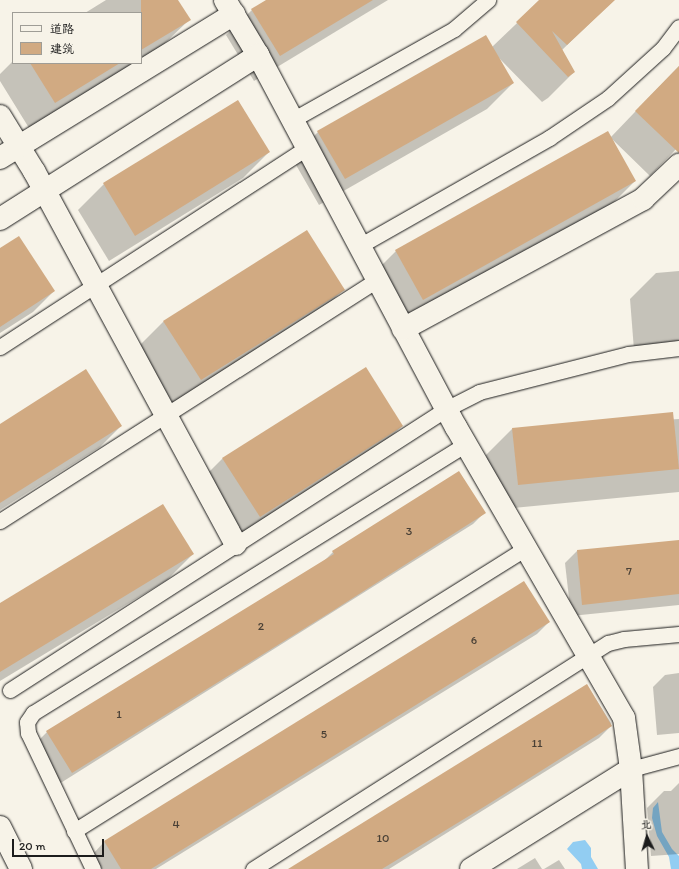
<!DOCTYPE html>
<html>
<head>
<meta charset="utf-8">
<style>
  body { margin:0 }
  #map { position:relative; width:679px; height:869px; overflow:hidden; background:#f7f3e8; font-family:Itim,"LXGW WenKai TC",sans-serif }
  div>[style] { position:absolute }
  [style*='--x'] { left:calc(var(--x)*1px); top:calc(var(--y)*1px); width:calc(var(--w)*1px); rotate:calc(var(--a)*1deg) }
  .water>* { inset:0; background:#92cdf2 }
  .shadow>* { inset:0; background:#0003 }
  .building>* { inset:0; background:#d1aa82 }
  .roads { filter:drop-shadow(0 0 1px #1c1c1c) drop-shadow(0 0 1px #1c1c1c) }
  .lane>* { height:15px; margin:-7.5px; padding:0 7.5px; transform-origin:7.5px; border-radius:7.5px; background:#f7f3e8 }
  .street>* { height:22px; margin:-11px; padding:0 11px; transform-origin:11px; border-radius:11px; background:#f7f3e8 }
  span { translate:-50% -50%; white-space:nowrap; text-align:center; line-height:1.15; -webkit-text-stroke:3px #f7f3e8; paint-order:stroke }
  .number-label { font-size:12px; color:#494036 }
  .number-label span { -webkit-text-stroke-width:0 }
  .legend { position:absolute; left:12px; top:12px; width:130px; height:52px; box-sizing:border-box; background:#f7f3e8; border:1px solid #9f9d96; margin:0; padding:5px 7px; list-style:none; font-size:12px; color:#1c1c1c }
  .legend li { display:flex; align-items:center; gap:8px; height:20px }
  .legend b { width:20px; border:1px solid #9f9d96 }
  .north { position:absolute; left:627px; top:817px; width:40px; height:40px; -webkit-text-stroke:3px #f7f3e8; paint-order:stroke; rotate:355deg; font-size:11px; font-weight:700; line-height:16px; text-align:center; color:#1c1c1c }
  .north::after { content:''; display:block; margin:auto; width:14px; height:18px; background:#1c1c1c; clip-path:polygon(50% 0,100% 100%,50% 72%,0 100%) }
  .scale { position:absolute; left:12px; top:839px; width:92px; height:18px; box-sizing:border-box; border:2px solid #1c1c1c; border-top:0; padding-left:5px; font-size:12px; line-height:14px; white-space:nowrap; color:#1c1c1c; -webkit-text-stroke:3px #f7f3e8; paint-order:stroke }
</style>
</head>
<body>
<div id="map">
  <div class="water">
    <i style="clip-path:polygon(658px 802px,662px 832px,672px 849px,679px 856px,679px 869px,671px 869px,669px 857px,657px 836px,652px 818px,653px 808px)"></i>
    <i style="clip-path:polygon(585px 840px,591px 848px,591px 857px,598px 869px,582px 869px,581px 864px,567px 849px,573px 842px)"></i>
  </div>
  <div class="shadow">
    <i style="clip-path:polygon(106px 0,177px 0,189px 20px,163px 45px,141px 59px,141px 13px,85px 13px)"></i>
    <i style="clip-path:polygon(268px 0,388px 0,254px 81px,226px 35px,252px 10px)"></i>
    <i style="clip-path:polygon(541px 0,614px 0,562px 50px,574px 72px,548px 98px,542px 102px,499px 58px,513px 83px,487px 109px,319px 205px,292px 158px,318px 132px,492px 47px)"></i>
    <i style="clip-path:polygon(13px 61px,13px 63px,135px 63px,29px 128px,0 81px,0 74px)"></i>
    <i style="clip-path:polygon(679px 66px,679px 146px,650px 176px,612px 139px,635px 181px,609px 207px,397px 325px,370px 277px,396px 251px,610px 138px)"></i>
    <i style="clip-path:polygon(238px 101px,269px 152px,243px 178px,109px 261px,78px 210px,104px 184px)"></i>
    <i style="clip-path:polygon(0 249px,54px 291px,33px 312px,0 333px)"></i>
    <i style="clip-path:polygon(679px 271px,679px 346px,634px 350px,630px 299px,656px 273px)"></i>
    <i style="clip-path:polygon(344px 289px,318px 315px,174px 405px,138px 347px,163px 322px)"></i>
    <i style="clip-path:polygon(679px 419px,679px 492px,492px 510px,486px 455px,512px 429px)"></i>
    <i style="clip-path:polygon(0 425px,121px 426px,100px 447px,0 510px)"></i>
    <i style="clip-path:polygon(402px 426px,376px 452px,233px 542px,197px 484px,222px 459px)"></i>
    <i style="clip-path:polygon(485px 512px,473px 524px,59px 784px,35px 744px,47px 732px,323px 562px,333px 552px)"></i>
    <i style="clip-path:polygon(679px 541px,679px 605px,571px 616px,565px 563px,577px 551px)"></i>
    <i style="clip-path:polygon(193px 554px,167px 580px,0 681px,0 604px)"></i>
    <i style="clip-path:polygon(524px 582px,549px 622px,537px 634px,156px 869px,102px 869px,93px 854px,104px 842px)"></i>
    <i style="clip-path:polygon(679px 673px,679px 733px,657px 735px,653px 687px,665px 675px)"></i>
    <i style="clip-path:polygon(587px 685px,611px 723px,611px 726px,599px 738px,389px 869px,298px 869px)"></i>
    <i style="clip-path:polygon(679px 783px,679px 854px,651px 856px,647px 808px,664px 791px,671px 791px)"></i>
    <i style="clip-path:polygon(535px 858px,542px 869px,517px 869px)"></i>
    <i style="clip-path:polygon(559px 860px,565px 869px,544px 869px)"></i>
  </div>
  <div class="building">
    <i style="clip-path:polygon(141px 0,178px 0,191px 20px,141px 50px)"></i>
    <i style="clip-path:polygon(266px 0,373px 0,280px 56px,251px 9px)"></i>
    <i style="clip-path:polygon(539px 0,615px 0,567px 45px,552px 31px,575px 72px,568px 77px,516px 22px)"></i>
    <i style="clip-path:polygon(486px 35px,514px 83px,345px 179px,317px 131px)"></i>
    <i style="clip-path:polygon(30px 63px,120px 63px,55px 103px)"></i>
    <i style="clip-path:polygon(679px 66px,679px 153px,635px 111px)"></i>
    <i style="clip-path:polygon(238px 100px,270px 152px,135px 236px,103px 183px)"></i>
    <i style="clip-path:polygon(608px 131px,636px 181px,423px 300px,395px 250px)"></i>
    <i style="clip-path:polygon(307px 230px,345px 290px,201px 380px,163px 321px)"></i>
    <i style="clip-path:polygon(19px 236px,55px 291px,0 327px,0 248px)"></i>
    <i style="clip-path:polygon(366px 367px,403px 426px,260px 517px,222px 458px)"></i>
    <i style="clip-path:polygon(86px 369px,122px 426px,0 503px,0 424px)"></i>
    <i style="clip-path:polygon(673px 412px,679px 469px,518px 485px,512px 428px)"></i>
    <i style="clip-path:polygon(459px 471px,486px 513px,334px 610px,72px 773px,46px 731px,334px 554px,332px 551px)"></i>
    <i style="clip-path:polygon(163px 504px,194px 554px,0 672px,0 603px)"></i>
    <i style="clip-path:polygon(679px 540px,679px 594px,582px 605px,577px 550px)"></i>
    <i style="clip-path:polygon(524px 581px,550px 622px,151px 869px,121px 869px,104px 841px)"></i>
    <i style="clip-path:polygon(587px 684px,612px 726px,487px 805px,382px 869px,288px 869px)"></i>
  </div>
  <div class="roads">
    <div class="lane">
      <i style="--x:292;--y:120;--w:186;--a:-29.3"></i>
      <i style="--x:454;--y:29;--w:45;--a:-40.5"></i>
      <i style="--x:359;--y:246;--w:219;--a:-29.6"></i>
      <i style="--x:549;--y:138;--w:71;--a:-34.1"></i>
      <i style="--x:608;--y:98;--w:74;--a:-42.3"></i>
      <i style="--x:663;--y:48;--w:26;--a:-53"></i>
      <i style="--x:0;--y:347;--w:366;--a:-33"></i>
      <i style="--x:0;--y:521;--w:447;--a:-32.6"></i>
      <i style="--x:10;--y:690;--w:519;--a:-32.8"></i>
      <i style="--x:446;--y:409;--w:37;--a:-27"></i>
      <i style="--x:479;--y:392;--w:154;--a:-14.3"></i>
      <i style="--x:628;--y:354;--w:51;--a:-6.7"></i>
      <i style="--x:631;--y:769;--w:50;--a:-15.2"></i>
      <i style="--x:74;--y:831;--w:533;--a:-32.05"></i>
      <i style="--x:93;--y:869;--w:151;--a:-115.5"></i>
      <i style="--x:28;--y:733;--w:11;--a:-95"></i>
      <i style="--x:27;--y:722;--w:11;--a:-56"></i>
      <i style="--x:33;--y:713;--w:510;--a:-31.85"></i>
      <i style="--x:253;--y:869;--w:421;--a:-32.5"></i>
      <i style="--x:608;--y:643;--w:16;--a:-14"></i>
      <i style="--x:624;--y:639;--w:55;--a:-5.2"></i>
    </div>
    <div class="street">
      <i style="--x:225;--y:0;--w:64;--a:59"></i>
      <i style="--x:258;--y:55;--w:421;--a:62"></i>
      <i style="--x:456;--y:427;--w:336;--a:60"></i>
      <i style="--x:624;--y:718;--w:51;--a:82.2"></i>
      <i style="--x:631;--y:769;--w:100;--a:86.6"></i>
      <i style="--x:0;--y:116;--w:65;--a:58.3"></i>
      <i style="--x:34;--y:171;--w:424;--a:61.6"></i>
      <i style="--x:0;--y:158;--w:275;--a:-31.6"></i>
      <i style="--x:0;--y:219;--w:306;--a:-32.4"></i>
      <i style="--x:403;--y:329;--w:273;--a:-28.4"></i>
      <i style="--x:643;--y:199;--w:50;--a:-43.4"></i>
      <i style="--x:0;--y:827;--w:47;--a:63.4"></i>
      <i style="--x:471;--y:869;--w:189;--a:-32"></i>
    </div>
  </div>
  <div class="number-label">
    <span style="left:409px;top:532px">3</span>
    <span style="left:629px;top:572px">7</span>
    <span style="left:261px;top:627px">2</span>
    <span style="left:474px;top:641px">6</span>
    <span style="left:119px;top:715px">1</span>
    <span style="left:324px;top:735px">5</span>
    <span style="left:537px;top:744px">11</span>
    <span style="left:176px;top:825px">4</span>
    <span style="left:383px;top:839px">10</span>
  </div>
  <ul class="legend">
  <li><b style="height:5px;background:#f7f3e8"></b>道路</li>
  <li><b style="height:11px;background:#d1aa82"></b>建筑</li>
  </ul>
  <div class="north">北</div>
  <div class="scale">20 m</div>
</div>
</body>
</html>
